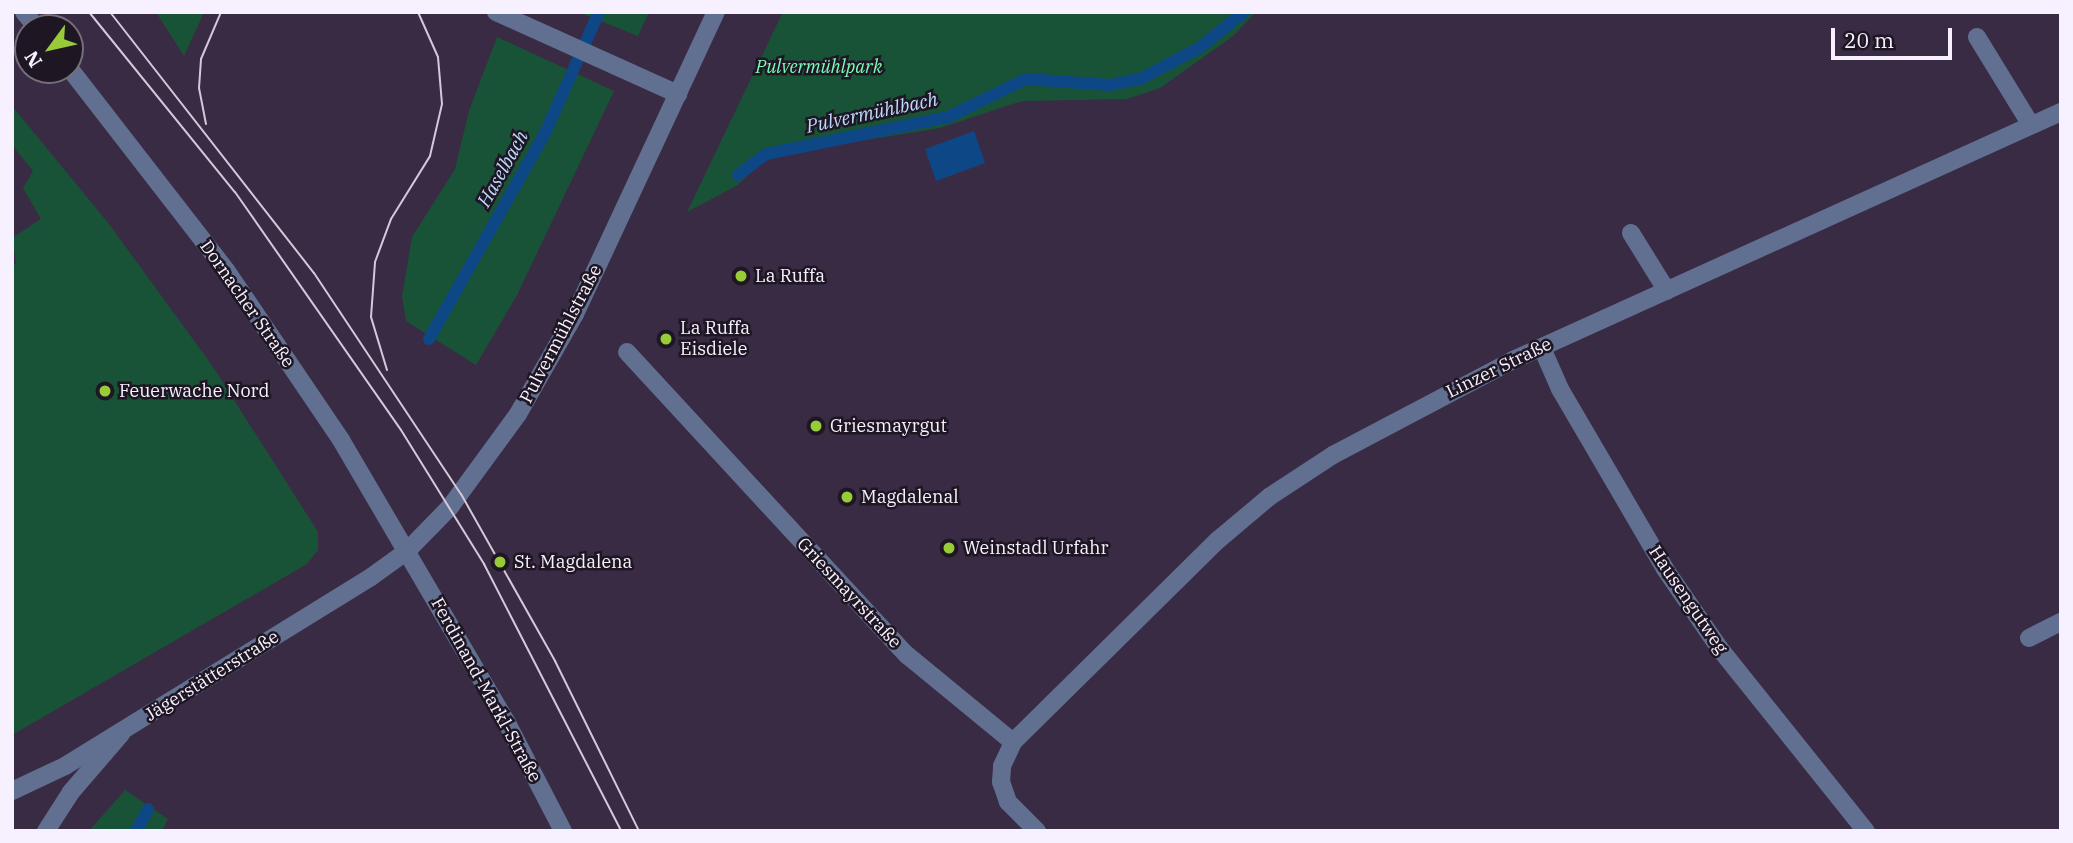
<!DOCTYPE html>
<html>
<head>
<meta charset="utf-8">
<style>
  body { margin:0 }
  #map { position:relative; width:2073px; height:843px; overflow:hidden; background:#3a2b45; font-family:"IBM Plex Serif",serif }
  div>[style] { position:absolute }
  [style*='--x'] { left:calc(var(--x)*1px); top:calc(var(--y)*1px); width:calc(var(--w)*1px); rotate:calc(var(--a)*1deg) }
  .green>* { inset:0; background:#195337 }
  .water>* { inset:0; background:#0e4786 }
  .stream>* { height:12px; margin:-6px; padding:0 6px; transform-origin:6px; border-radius:6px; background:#0e4786 }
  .service>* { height:18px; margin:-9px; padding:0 9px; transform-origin:9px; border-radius:9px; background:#616f90 }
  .minor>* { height:18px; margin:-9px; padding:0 9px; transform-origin:9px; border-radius:9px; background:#616f90 }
  .tertiary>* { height:18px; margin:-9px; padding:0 9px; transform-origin:9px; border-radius:9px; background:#616f90 }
  .tram>* { height:2px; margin:-1px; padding:0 1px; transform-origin:1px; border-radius:1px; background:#d2c9da }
  .dots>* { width:19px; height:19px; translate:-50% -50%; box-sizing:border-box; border:4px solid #1e1723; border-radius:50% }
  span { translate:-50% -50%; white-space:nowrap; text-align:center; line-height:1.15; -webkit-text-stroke:5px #1e1723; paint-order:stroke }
  .park-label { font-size:18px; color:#7bfcb9; font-style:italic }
  .poi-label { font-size:18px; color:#f7f0fe }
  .left { translate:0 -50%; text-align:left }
  .street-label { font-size:18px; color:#f7f0fe }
  .water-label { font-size:19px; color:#bddaff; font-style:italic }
  .frame { position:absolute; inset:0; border:14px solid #f7f0fe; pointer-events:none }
  .north { position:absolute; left:14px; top:14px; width:70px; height:70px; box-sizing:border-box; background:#1e1723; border:2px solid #756e7b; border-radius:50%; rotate:237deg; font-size:19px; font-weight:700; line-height:28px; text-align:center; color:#f7f0fe }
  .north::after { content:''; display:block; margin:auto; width:24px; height:32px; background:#97cc38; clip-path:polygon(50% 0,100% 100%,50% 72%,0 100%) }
  .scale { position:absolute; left:1831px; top:28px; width:121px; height:32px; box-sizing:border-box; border:4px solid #f7f0fe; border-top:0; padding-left:9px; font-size:21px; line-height:24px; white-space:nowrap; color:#f7f0fe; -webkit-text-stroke:5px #1e1723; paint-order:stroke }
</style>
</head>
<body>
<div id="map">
  <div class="green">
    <i style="clip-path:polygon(156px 12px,204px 12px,184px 56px)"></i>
    <i style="clip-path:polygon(578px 12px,649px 12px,638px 36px)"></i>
    <i style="clip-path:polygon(783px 12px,1256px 12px,1233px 36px,1160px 88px,1126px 99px,1022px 101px,940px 128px,767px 156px,738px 185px,687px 212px)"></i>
    <i style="clip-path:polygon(497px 37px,614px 91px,517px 295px,476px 365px,406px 321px,402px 297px,412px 237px,455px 169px,469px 111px)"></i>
    <i style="clip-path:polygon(12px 106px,109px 224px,211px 364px,318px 532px,318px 550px,307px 564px,12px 735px,12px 266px,16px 263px,12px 238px,41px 219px,23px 188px,33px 171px,12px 145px)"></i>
    <i style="clip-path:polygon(125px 790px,168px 819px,162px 831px,89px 831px)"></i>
  </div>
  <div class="water">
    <i style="clip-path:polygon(974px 131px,985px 163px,936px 181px,925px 149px)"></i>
  </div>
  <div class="stream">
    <i style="--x:738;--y:175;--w:35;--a:-37"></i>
    <i style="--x:766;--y:154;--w:186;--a:-11.5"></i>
    <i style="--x:948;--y:117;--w:87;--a:-26"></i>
    <i style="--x:1026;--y:79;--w:84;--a:4.1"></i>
    <i style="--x:1110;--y:85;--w:33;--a:-12"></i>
    <i style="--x:1142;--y:78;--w:64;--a:-27.8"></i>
    <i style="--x:1199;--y:48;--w:58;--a:-38.7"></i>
    <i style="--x:429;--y:339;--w:239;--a:-60.6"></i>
    <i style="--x:546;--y:131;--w:130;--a:-66"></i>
    <i style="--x:136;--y:831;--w:25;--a:-61"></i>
  </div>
  <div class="service">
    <i style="--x:1977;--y:37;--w:103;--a:58.5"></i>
    <i style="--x:1631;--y:233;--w:68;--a:58.2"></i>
    <i style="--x:2029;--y:638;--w:36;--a:-27"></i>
  </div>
  <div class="minor">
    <i style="--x:496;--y:12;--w:200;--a:24.3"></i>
    <i style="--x:1542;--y:348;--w:45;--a:66.3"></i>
    <i style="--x:1560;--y:389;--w:208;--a:59.7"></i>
    <i style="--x:1665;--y:569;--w:97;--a:55.5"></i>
    <i style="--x:1720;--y:649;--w:233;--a:51.3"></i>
    <i style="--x:627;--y:352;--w:413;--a:47.3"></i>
    <i style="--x:907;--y:655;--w:137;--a:39.4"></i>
    <i style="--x:46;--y:831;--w:46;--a:-57.3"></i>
    <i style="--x:71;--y:792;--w:77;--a:-49.2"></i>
    <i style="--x:1037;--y:831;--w:41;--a:-135"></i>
    <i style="--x:1008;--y:802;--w:21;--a:-109"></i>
    <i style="--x:1001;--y:782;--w:16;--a:-86"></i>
    <i style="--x:1002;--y:766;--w:26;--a:-65"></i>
    <i style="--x:1013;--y:742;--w:288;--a:-44.6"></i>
    <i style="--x:1218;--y:540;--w:67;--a:-40.1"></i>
    <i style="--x:1269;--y:497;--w:77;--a:-33.3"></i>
    <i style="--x:1333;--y:455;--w:204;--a:-27.8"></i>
    <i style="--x:1513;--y:360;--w:602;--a:-24.35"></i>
  </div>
  <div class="tertiary">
    <i style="--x:24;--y:12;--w:21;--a:51"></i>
    <i style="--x:70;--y:69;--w:254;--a:52.2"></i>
    <i style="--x:226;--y:270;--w:205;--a:55.9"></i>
    <i style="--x:341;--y:440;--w:330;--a:59.6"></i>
    <i style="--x:508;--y:725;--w:119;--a:62.6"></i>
    <i style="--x:12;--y:791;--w:59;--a:-25.3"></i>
    <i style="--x:65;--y:766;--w:360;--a:-31.7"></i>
    <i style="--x:371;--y:577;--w:44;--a:-35.8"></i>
    <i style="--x:407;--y:551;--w:62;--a:-45.7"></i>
    <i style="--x:450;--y:507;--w:115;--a:-53.8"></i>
    <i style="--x:518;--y:414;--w:115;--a:-60.3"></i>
    <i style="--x:575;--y:314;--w:333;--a:-65"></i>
  </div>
  <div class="tram">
    <i style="--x:89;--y:12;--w:232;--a:51"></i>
    <i style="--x:235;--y:192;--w:290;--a:55.1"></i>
    <i style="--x:401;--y:430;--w:158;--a:58.2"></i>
    <i style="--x:484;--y:564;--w:300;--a:62.8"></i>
    <i style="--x:110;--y:12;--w:331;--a:52"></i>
    <i style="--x:314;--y:273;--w:265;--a:56.4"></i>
    <i style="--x:461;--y:494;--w:192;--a:60.6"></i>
    <i style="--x:555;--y:661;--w:190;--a:63.7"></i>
    <i style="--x:206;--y:124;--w:37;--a:-101"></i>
    <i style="--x:199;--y:88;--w:29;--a:-86"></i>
    <i style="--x:201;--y:59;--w:51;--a:-66.9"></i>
    <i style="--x:387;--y:370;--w:55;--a:-106.8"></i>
    <i style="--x:371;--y:317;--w:55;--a:-85.8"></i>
    <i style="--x:375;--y:262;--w:46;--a:-69.6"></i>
    <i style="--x:391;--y:219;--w:74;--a:-58.2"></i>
    <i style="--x:430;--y:156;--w:53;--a:-77"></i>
    <i style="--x:442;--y:104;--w:47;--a:-94.9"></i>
    <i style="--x:438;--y:57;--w:49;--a:-114"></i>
  </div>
  <div class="dots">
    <i style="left:741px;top:276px;background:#97cc38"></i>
    <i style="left:666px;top:339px;background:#97cc38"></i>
    <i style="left:105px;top:391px;background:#97cc38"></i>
    <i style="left:816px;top:426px;background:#97cc38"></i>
    <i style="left:847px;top:497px;background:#97cc38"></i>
    <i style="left:949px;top:548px;background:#97cc38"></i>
    <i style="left:500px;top:562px;background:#97cc38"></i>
  </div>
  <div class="park-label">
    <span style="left:819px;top:67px">Pulvermühlpark</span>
  </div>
  <div class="poi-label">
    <span class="left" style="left:755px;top:276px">La Ruffa</span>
    <span class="left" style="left:680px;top:339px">La Ruffa<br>Eisdiele</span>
    <span class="left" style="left:119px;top:391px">Feuerwache Nord</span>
    <span class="left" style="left:830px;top:426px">Griesmayrgut</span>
    <span class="left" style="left:861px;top:497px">Magdalenal</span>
    <span class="left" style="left:963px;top:548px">Weinstadl Urfahr</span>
    <span class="left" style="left:514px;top:562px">St. Magdalena</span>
  </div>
  <div class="street-label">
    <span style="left:247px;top:304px;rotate:55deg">Dornacher Straße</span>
    <span style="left:561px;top:334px;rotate:-62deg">Pulvermühlstraße</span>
    <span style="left:1499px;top:368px;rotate:-26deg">Linzer Straße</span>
    <span style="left:849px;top:593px;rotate:47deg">Griesmayrstraße</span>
    <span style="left:1688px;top:600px;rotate:56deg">Hausengutweg</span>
    <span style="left:212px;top:676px;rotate:-32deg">Jägerstätterstraße</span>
    <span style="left:486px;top:690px;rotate:61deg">Ferdinand-Markl-Straße</span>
  </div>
  <div class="water-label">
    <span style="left:872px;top:113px;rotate:-12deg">Pulvermühlbach</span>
    <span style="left:503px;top:169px;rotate:-61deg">Haselbach</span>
  </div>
  <div class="frame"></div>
  <div class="north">N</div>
  <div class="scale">20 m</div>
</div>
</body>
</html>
